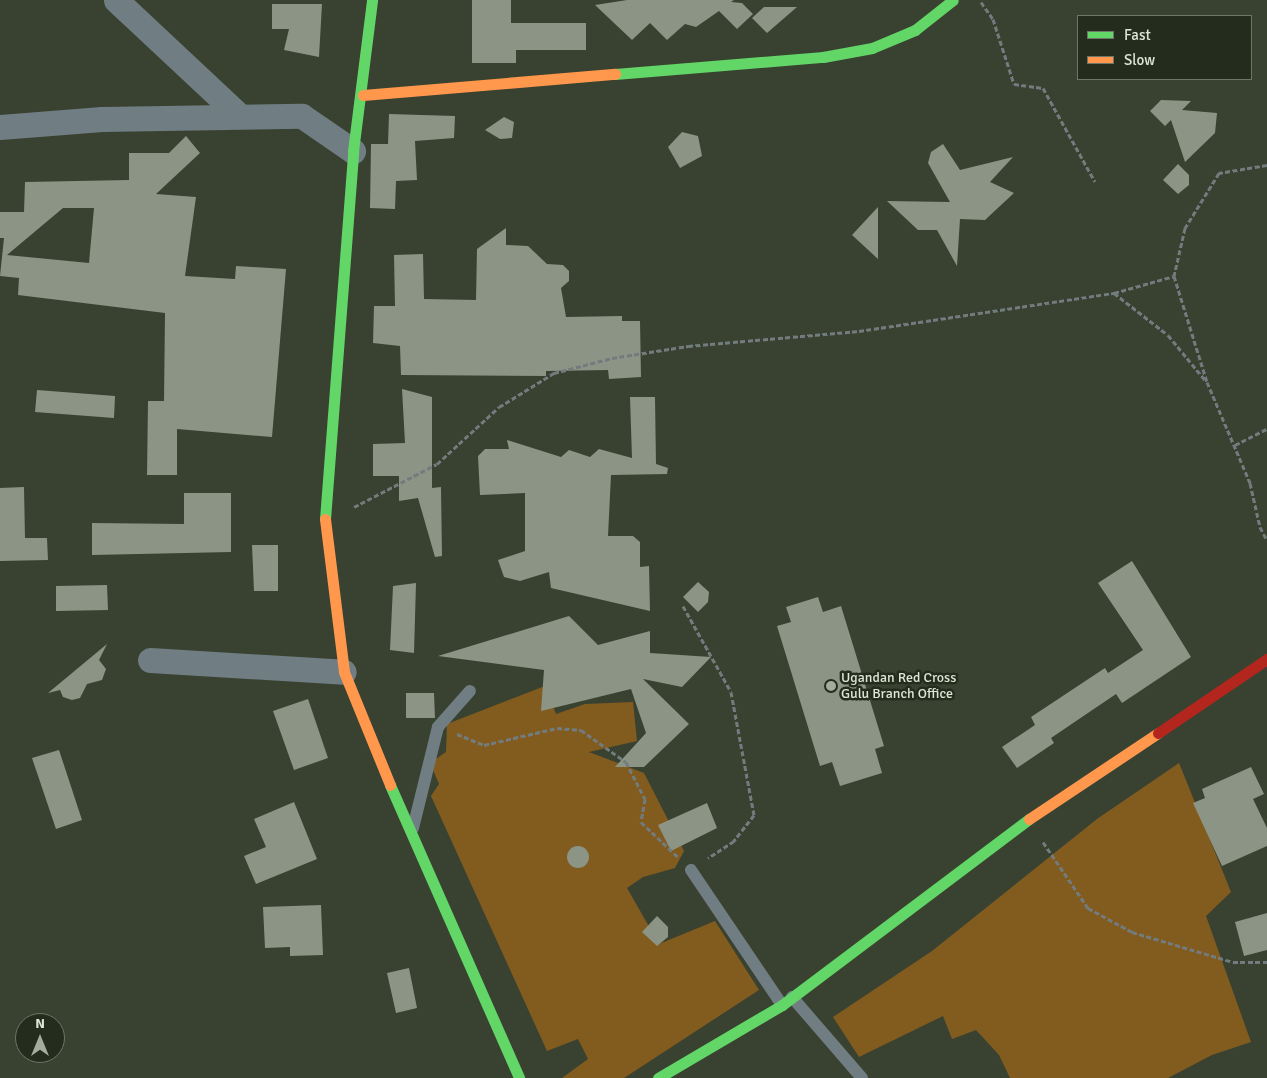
<!DOCTYPE html>
<html>
<head>
<meta charset="utf-8">
<style>
  body { margin:0 }
  #map { position:relative; width:1267px; height:1078px; overflow:hidden; background:#394231; font-family:Signika,sans-serif }
  div>[style] { position:absolute }
  [style*='--x'] { left:calc(var(--x)*1px); top:calc(var(--y)*1px); width:calc(var(--w)*1px); rotate:calc(var(--a)*1deg) }
  .green>* { inset:0; background:#825b1f }
  .building>* { inset:0; background:#8c9485 }
  .round { border-radius:50% }
  .path>* { height:3px; margin-top:-1.5px; transform-origin:0; background:repeating-linear-gradient(90deg,#727b7e 0 5px,transparent 0 7.5px) }
  .lane>* { height:12px; margin:-6px; padding:0 6px; transform-origin:6px; border-radius:6px; background:#707d82 }
  .street>* { height:25px; margin:-12.5px; padding:0 12.5px; transform-origin:12.5px; border-radius:12.5px; background:#707d82 }
  .fast>* { height:11px; margin:-5.5px; padding:0 5.5px; transform-origin:5.5px; border-radius:5.5px; background:#63d668 }
  .slow>* { height:11px; margin:-5.5px; padding:0 5.5px; transform-origin:5.5px; border-radius:5.5px; background:#ff974d }
  .jam>* { height:11px; margin:-5.5px; padding:0 5.5px; transform-origin:5.5px; border-radius:5.5px; background:#b3261e }
  .dots>* { width:14px; height:14px; translate:-50% -50%; box-sizing:border-box; border:2px solid #242c1e; border-radius:50% }
  span { translate:-50% -50%; white-space:nowrap; text-align:center; line-height:1.15; -webkit-text-stroke:5px #242c1e; paint-order:stroke }
  .poi-label { font-size:14px; color:#dbe6d4 }
  .left { translate:0 -50%; text-align:left }
  .legend { position:absolute; left:1077px; top:15px; width:175px; height:65px; box-sizing:border-box; background:#242c1e; border:1px solid #6d7667; margin:0; padding:6px 9px; list-style:none; font-size:15px; color:#dbe6d4 }
  .legend li { display:flex; align-items:center; gap:10px; height:25px }
  .legend b { width:25px; border:1px solid #6d7667 }
  .north { position:absolute; left:15px; top:1013px; width:50px; height:50px; box-sizing:border-box; background:#242c1e; border:1px solid #6d7667; border-radius:50%; rotate:0deg; font-size:14px; font-weight:700; line-height:20px; text-align:center; color:#dbe6d4 }
  .north::after { content:''; display:block; margin:auto; width:18px; height:22px; background:#a2ad9b; clip-path:polygon(50% 0,100% 100%,50% 72%,0 100%) }
</style>
</head>
<body>
<div id="map">
  <div class="green">
    <i style="clip-path:polygon(545px 686px,556px 714px,585px 704px,633px 702px,637px 741px,589px 752px,644px 773px,684px 851px,675px 868px,643px 877px,627px 888px,659px 944px,715px 921px,759px 990px,624px 1078px,562px 1078px,588px 1059px,578px 1039px,547px 1051px,431px 796px,439px 784px,430px 763px,446px 752px,447px 724px)"></i>
    <i style="clip-path:polygon(1179px 763px,1231px 892px,1206px 916px,1251px 1042px,1212px 1055px,1168px 1078px,1010px 1078px,999px 1055px,976px 1030px,952px 1039px,943px 1016px,859px 1057px,833px 1017px,932px 951px,1097px 819px)"></i>
  </div>
  <div class="building">
    <i style="clip-path:polygon(472px 0,511px 0,511px 23px,586px 23px,586px 50px,516px 50px,516px 63px,472px 63px)"></i>
    <i style="clip-path:polygon(627px 0,734px 0,731px 2px,742px 3px,753px 14px,737px 29px,719px 11px,696px 27px,685px 24px,667px 40px,650px 23px,632px 40px,595px 5px)"></i>
    <i style="clip-path:polygon(272px 4px,322px 4px,319px 57px,284px 50px,289px 29px,272px 29px)"></i>
    <i style="clip-path:polygon(764px 7px,797px 7px,767px 33px,752px 18px)"></i>
    <i style="clip-path:polygon(1161px 100px,1191px 101px,1182px 110px,1217px 113px,1215px 133px,1185px 162px,1171px 120px,1165px 126px,1150px 111px)"></i>
    <i style="clip-path:polygon(389px 114px,455px 116px,454px 138px,415px 141px,417px 180px,396px 181px,395px 209px,370px 208px,371px 144px,388px 144px)"></i>
    <i style="clip-path:polygon(504px 117px,514px 122px,512px 138px,500px 139px,485px 130px)"></i>
    <i style="clip-path:polygon(682px 132px,698px 136px,702px 156px,680px 168px,668px 147px)"></i>
    <i style="clip-path:polygon(evenodd,186px 136px,200px 153px,156px 194px,196px 197px,185px 276px,235px 279px,236px 266px,286px 269px,272px 437px,177px 429px,177px 475px,147px 475px,148px 401px,164px 401px,165px 313px,18px 295px,19px 278px,0 276px,4px 238px,0 238px,0 212px,24px 212px,25px 182px,129px 180px,129px 153px,169px 153px,186px 136px,63px 208px,94px 208px,89px 263px,7px 255px,63px 208px)"></i>
    <i style="clip-path:polygon(943px 144px,960px 170px,1013px 157px,990px 182px,1014px 193px,985px 220px,960px 219px,957px 266px,937px 230px,918px 230px,887px 201px,950px 202px,928px 163px,931px 152px)"></i>
    <i style="clip-path:polygon(1178px 164px,1189px 175px,1189px 185px,1178px 194px,1163px 180px)"></i>
    <i style="clip-path:polygon(878px 207px,878px 259px,852px 235px)"></i>
    <i style="clip-path:polygon(506px 228px,506px 245px,528px 246px,547px 264px,563px 265px,569px 271px,569px 281px,561px 288px,566px 317px,622px 316px,622px 321px,640px 321px,641px 377px,609px 379px,608px 370px,546px 371px,546px 376px,401px 375px,400px 346px,373px 343px,374px 306px,395px 306px,394px 255px,423px 254px,424px 299px,476px 300px,477px 249px)"></i>
    <i style="clip-path:polygon(402px 389px,432px 397px,432px 488px,441px 487px,442px 556px,435px 557px,418px 498px,399px 501px,399px 476px,373px 476px,373px 444px,405px 443px)"></i>
    <i style="clip-path:polygon(37px 390px,115px 396px,114px 418px,35px 412px)"></i>
    <i style="clip-path:polygon(630px 397px,655px 397px,656px 464px,668px 468px,667px 474px,611px 475px,608px 536px,633px 536px,640px 542px,640px 567px,649px 566px,650px 611px,551px 588px,549px 572px,520px 581px,504px 577px,498px 560px,525px 551px,525px 493px,480px 495px,478px 456px,485px 449px,509px 449px,507px 440px,561px 457px,569px 450px,590px 457px,599px 449px,632px 458px)"></i>
    <i style="clip-path:polygon(24px 487px,25px 538px,47px 538px,48px 560px,0 561px,0 488px)"></i>
    <i style="clip-path:polygon(184px 493px,231px 493px,231px 552px,92px 555px,92px 523px,184px 524px)"></i>
    <i style="clip-path:polygon(252px 545px,278px 545px,278px 591px,254px 591px)"></i>
    <i style="clip-path:polygon(1132px 561px,1191px 657px,1122px 703px,1116px 694px,1051px 738px,1054px 743px,1017px 768px,1002px 747px,1035px 725px,1031px 717px,1105px 668px,1108px 673px,1143px 650px,1098px 583px)"></i>
    <i style="clip-path:polygon(698px 582px,709px 592px,708px 602px,698px 612px,683px 597px)"></i>
    <i style="clip-path:polygon(416px 583px,414px 653px,390px 650px,393px 586px)"></i>
    <i style="clip-path:polygon(107px 585px,108px 610px,56px 611px,56px 586px)"></i>
    <i style="clip-path:polygon(818px 597px,823px 612px,841px 606px,884px 746px,875px 749px,882px 773px,840px 786px,832px 762px,820px 766px,777px 626px,791px 622px,786px 607px)"></i>
    <i style="clip-path:polygon(569px 616px,598px 645px,650px 631px,650px 653px,711px 657px,682px 687px,643px 679px,689px 724px,644px 767px,615px 767px,646px 733px,631px 689px,541px 711px,544px 670px,438px 656px)"></i>
    <i style="clip-path:polygon(107px 644px,99px 660px,106px 669px,102px 680px,87px 684px,80px 698px,72px 700px,63px 697px,60px 690px,48px 693px)"></i>
    <i style="clip-path:polygon(406px 693px,434px 693px,435px 718px,406px 718px)"></i>
    <i style="clip-path:polygon(308px 699px,328px 758px,294px 770px,273px 711px)"></i>
    <i style="clip-path:polygon(59px 750px,82px 820px,56px 829px,32px 758px)"></i>
    <i style="clip-path:polygon(1251px 767px,1264px 794px,1253px 799px,1267px 828px,1267px 846px,1222px 866px,1193px 803px,1205px 798px,1202px 789px)"></i>
    <i style="clip-path:polygon(294px 802px,317px 859px,256px 884px,244px 856px,266px 847px,254px 819px)"></i>
    <i style="clip-path:polygon(707px 803px,717px 828px,671px 851px,658px 825px)"></i>
    <i class="round" style="left:567px;top:846px;width:22px;height:22px"></i>
    <i style="clip-path:polygon(321px 905px,323px 955px,290px 956px,290px 947px,265px 948px,263px 907px)"></i>
    <i style="clip-path:polygon(1267px 913px,1267px 950px,1244px 956px,1235px 922px)"></i>
    <i style="clip-path:polygon(657px 916px,668px 927px,668px 937px,657px 946px,642px 932px)"></i>
    <i style="clip-path:polygon(409px 968px,417px 1008px,396px 1013px,387px 973px)"></i>
  </div>
  <div class="path">
    <i style="--x:981;--y:2;--w:21;--a:55"></i>
    <i style="--x:993;--y:19;--w:68;--a:72.1"></i>
    <i style="--x:1014;--y:84;--w:29;--a:8"></i>
    <i style="--x:1043;--y:88;--w:107;--a:61"></i>
    <i style="--x:1267;--y:165;--w:49;--a:170.5"></i>
    <i style="--x:1219;--y:173;--w:65;--a:121.7"></i>
    <i style="--x:1185;--y:228;--w:49;--a:102.9"></i>
    <i style="--x:1174;--y:276;--w:111;--a:72.7"></i>
    <i style="--x:1207;--y:382;--w:110;--a:66.9"></i>
    <i style="--x:1250;--y:483;--w:45;--a:77.2"></i>
    <i style="--x:1260;--y:527;--w:15;--a:62"></i>
    <i style="--x:1114;--y:293;--w:68;--a:37.9"></i>
    <i style="--x:1168;--y:335;--w:58;--a:50.6"></i>
    <i style="--x:1235;--y:445;--w:36;--a:-27"></i>
    <i style="--x:354;--y:507;--w:93;--a:-27.4"></i>
    <i style="--x:437;--y:464;--w:84;--a:-42.6"></i>
    <i style="--x:499;--y:407;--w:65;--a:-31.7"></i>
    <i style="--x:554;--y:373;--w:60;--a:-14.5"></i>
    <i style="--x:612;--y:358;--w:77;--a:-9"></i>
    <i style="--x:688;--y:346;--w:172;--a:-5"></i>
    <i style="--x:859;--y:331;--w:258;--a:-8.5"></i>
    <i style="--x:1114;--y:293;--w:62;--a:-15.8"></i>
    <i style="--x:683;--y:606;--w:98;--a:60.8"></i>
    <i style="--x:731;--y:692;--w:125;--a:79.4"></i>
    <i style="--x:754;--y:815;--w:33;--a:128"></i>
    <i style="--x:734;--y:841;--w:31;--a:147"></i>
    <i style="--x:457;--y:734;--w:29;--a:22"></i>
    <i style="--x:484;--y:745;--w:75;--a:-13.1"></i>
    <i style="--x:557;--y:728;--w:24;--a:5"></i>
    <i style="--x:581;--y:730;--w:55;--a:35.4"></i>
    <i style="--x:626;--y:762;--w:42;--a:62.8"></i>
    <i style="--x:645;--y:799;--w:23;--a:100"></i>
    <i style="--x:641;--y:822;--w:51;--a:43.4"></i>
    <i style="--x:1043;--y:842;--w:80;--a:55.7"></i>
    <i style="--x:1088;--y:908;--w:50;--a:28.6"></i>
    <i style="--x:1132;--y:932;--w:105;--a:16.5"></i>
    <i style="--x:1233;--y:962;--w:34;--a:0"></i>
  </div>
  <div class="lane">
    <i style="--x:413;--y:828;--w:104;--a:-76.1"></i>
    <i style="--x:438;--y:727;--w:48;--a:-48.4"></i>
    <i style="--x:691;--y:870;--w:163;--a:56"></i>
    <i style="--x:792;--y:997;--w:107;--a:49.2"></i>
  </div>
  <div class="street">
    <i style="--x:116;--y:0;--w:168;--a:43.1"></i>
    <i style="--x:0;--y:127;--w:102;--a:-4.5"></i>
    <i style="--x:102;--y:119;--w:200;--a:-0.9"></i>
    <i style="--x:302;--y:116;--w:62;--a:34.5"></i>
    <i style="--x:150;--y:660;--w:194;--a:3.5"></i>
  </div>
  <div class="fast">
    <i style="--x:615;--y:74;--w:209;--a:-4.7"></i>
    <i style="--x:823;--y:57;--w:50;--a:-10.4"></i>
    <i style="--x:872;--y:48;--w:47;--a:-22.7"></i>
    <i style="--x:915;--y:30;--w:48;--a:-38.3"></i>
    <i style="--x:325;--y:519;--w:369;--a:-85.6"></i>
    <i style="--x:353;--y:151;--w:152;--a:-82.8"></i>
    <i style="--x:390;--y:785;--w:320;--a:66.2"></i>
    <i style="--x:658;--y:1078;--w:144;--a:-30.5"></i>
    <i style="--x:782;--y:1005;--w:309;--a:-37"></i>
  </div>
  <div class="slow">
    <i style="--x:363;--y:95;--w:253;--a:-4.8"></i>
    <i style="--x:325;--y:519;--w:154;--a:82.9"></i>
    <i style="--x:344;--y:672;--w:122;--a:67.8"></i>
    <i style="--x:1029;--y:819;--w:155;--a:-33.7"></i>
  </div>
  <div class="jam">
    <i style="--x:1158;--y:733;--w:132;--a:-34.2"></i>
  </div>
  <div class="dots">
    <i style="left:831px;top:686px;background:#a2ad9b"></i>
  </div>
  <div class="poi-label">
    <span class="left" style="left:841px;top:686px">Ugandan Red Cross<br>Gulu Branch Office</span>
  </div>
  <ul class="legend">
  <li><b style="height:6px;background:#63d668"></b>Fast</li>
  <li><b style="height:6px;background:#ff974d"></b>Slow</li>
  </ul>
  <div class="north">N</div>
</div>
</body>
</html>
